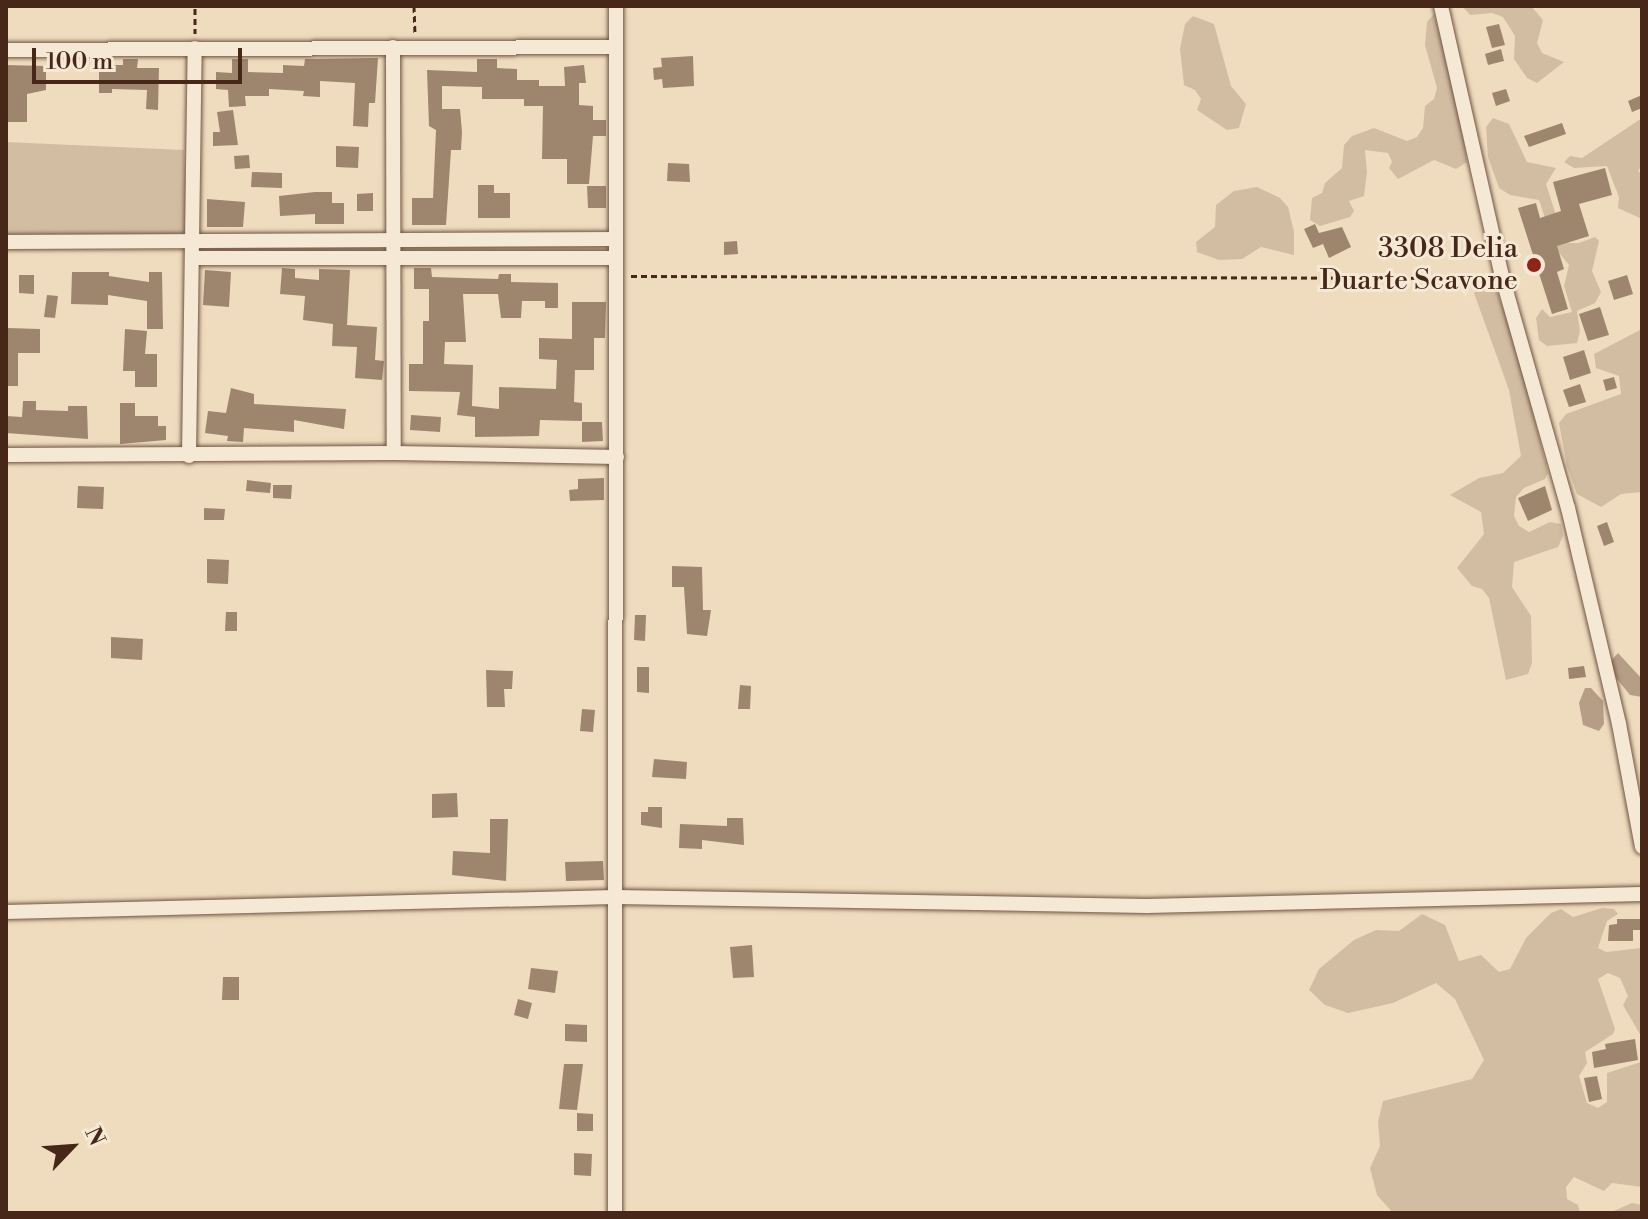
<!DOCTYPE html>
<html>
<head>
<meta charset="utf-8">
<style>
  body { margin:0 }
  #map { position:relative; width:1648px; height:1219px; overflow:hidden; background:#efdcbe; font-family:"Libre Bodoni",serif }
  div>[style] { position:absolute }
  [style*='--x'] { left:calc(var(--x)*1px); top:calc(var(--y)*1px); width:calc(var(--w)*1px); rotate:calc(var(--a)*1deg) }
  .green>* { inset:0; background:#d2bda2 }
  .water>* { inset:0; background:#b69e86 }
  .building>* { inset:0; background:#9e856e }
  .path>* { height:3px; margin-top:-1.5px; transform-origin:0; background:repeating-linear-gradient(90deg,#462718 0 6px,transparent 0 10px) }
  .roads { filter:drop-shadow(0 0 2px #705442) drop-shadow(0 0 2px #705442) }
  .minor>* { height:14px; margin:-7px; padding:0 7px; transform-origin:7px; border-radius:7px; background:#f5e8d5 }
  .dots>* { width:22px; height:22px; translate:-50% -50%; box-sizing:border-box; border:4px solid #f5e8d5; border-radius:50% }
  span { translate:-50% -50%; white-space:nowrap; text-align:center; line-height:1.15; -webkit-text-stroke:6px #f5e8d5; paint-order:stroke }
  .poi-label { font-size:28px; color:#462718 }
  .right { translate:-100% -50%; text-align:right }
  .frame { position:absolute; inset:0; border:8px solid #462718; pointer-events:none }
  .north { position:absolute; left:32px; top:1107px; width:80px; height:80px; -webkit-text-stroke:6px #f5e8d5; paint-order:stroke; rotate:65deg; font-size:22px; font-weight:700; line-height:32px; text-align:center; color:#462718 }
  .north::after { content:''; display:block; margin:auto; width:28px; height:36px; background:#462718; clip-path:polygon(50% 0,100% 100%,50% 72%,0 100%) }
  .scale { position:absolute; left:32px; top:48px; width:210px; height:36px; box-sizing:border-box; border:4px solid #462718; border-top:0; padding-left:10px; font-size:24px; line-height:28px; white-space:nowrap; color:#462718; -webkit-text-stroke:6px #f5e8d5; paint-order:stroke }
</style>
</head>
<body>
<div id="map">
  <div class="green">
    <i style="clip-path:polygon(1462px 6px,1531px 6px,1543px 20px,1537px 43px,1542px 53px,1564px 62px,1537px 83px,1527px 78px,1514px 59px,1515px 36px,1503px 17px,1492px 13px,1470px 15px)"></i>
    <i style="clip-path:polygon(1434px 14px,1458px 102px,1467px 162px,1456px 169px,1434px 160px,1398px 179px,1389px 168px,1392px 162px,1388px 153px,1365px 150px,1367px 172px,1364px 196px,1349px 201px,1354px 211px,1350px 217px,1320px 226px,1310px 220px,1312px 198px,1322px 193px,1325px 183px,1342px 168px,1344px 145px,1352px 136px,1374px 128px,1407px 141px,1417px 137px,1423px 128px,1425px 106px,1434px 99px,1437px 88px,1425px 45px,1427px 22px)"></i>
    <i style="clip-path:polygon(1193px 16px,1214px 24px,1231px 86px,1246px 104px,1239px 128px,1227px 130px,1197px 110px,1201px 99px,1195px 90px,1184px 85px,1180px 49px,1185px 24px)"></i>
    <i style="clip-path:polygon(1493px 118px,1509px 124px,1527px 162px,1556px 168px,1546px 184px,1565px 243px,1579px 243px,1595px 237px,1599px 241px,1592px 271px,1601px 292px,1595px 303px,1577px 311px,1580px 331px,1577px 343px,1547px 346px,1539px 340px,1536px 318px,1542px 309px,1550px 317px,1572px 312px,1564px 286px,1569px 265px,1555px 248px,1539px 200px,1510px 195px,1499px 188px,1488px 157px,1486px 127px)"></i>
    <i style="clip-path:polygon(1642px 118px,1642px 165px,1638px 171px,1642px 174px,1642px 219px,1618px 208px,1619px 197px,1607px 166px,1574px 168px,1564px 162px,1570px 156px,1582px 158px)"></i>
    <i style="clip-path:polygon(6px 142px,184px 150px,187px 234px,6px 234px)"></i>
    <i style="clip-path:polygon(1257px 187px,1280px 198px,1288px 207px,1294px 232px,1294px 255px,1261px 247px,1242px 259px,1219px 260px,1197px 252px,1196px 242px,1215px 227px,1216px 205px,1234px 191px)"></i>
    <i style="clip-path:polygon(1483px 286px,1495px 287px,1516px 344px,1548px 473px,1545px 479px,1524px 488px,1516px 497px,1514px 516px,1519px 526px,1529px 532px,1550px 522px,1561px 524px,1563px 536px,1558px 547px,1514px 562px,1512px 587px,1531px 616px,1532px 663px,1528px 674px,1506px 680px,1489px 598px,1482px 589px,1472px 586px,1457px 568px,1484px 534px,1481px 512px,1450px 495px,1479px 478px,1503px 473px,1521px 456px,1509px 390px,1474px 293px)"></i>
    <i style="clip-path:polygon(1642px 329px,1642px 492px,1621px 494px,1601px 507px,1577px 494px,1567px 466px,1559px 423px,1566px 414px,1621px 394px,1619px 376px,1596px 368px,1594px 354px)"></i>
    <i style="clip-path:polygon(evenodd,1602px 908px,1614px 909px,1618px 914px,1607px 921px,1598px 948px,1606px 952px,1642px 948px,1642px 1187px,1612px 1183px,1604px 1191px,1574px 1177px,1566px 1187px,1567px 1199px,1578px 1205px,1580px 1213px,1393px 1213px,1377px 1195px,1370px 1168px,1380px 1146px,1378px 1122px,1383px 1101px,1472px 1079px,1484px 1060px,1455px 999px,1436px 983px,1393px 1003px,1348px 1013px,1325px 1005px,1309px 990px,1319px 969px,1354px 940px,1376px 930px,1399px 931px,1422px 914px,1445px 925px,1459px 961px,1481px 955px,1499px 972px,1510px 969px,1526px 938px,1551px 913px,1561px 909px,1573px 917px,1602px 908px,1608px 973px,1620px 978px,1628px 996px,1623px 1005px,1641px 1036px,1641px 1062px,1607px 1073px,1607px 1102px,1598px 1108px,1587px 1103px,1579px 1076px,1587px 1063px,1585px 1052px,1613px 1034px,1615px 1029px,1598px 979px,1608px 973px)"></i>
    <i style="clip-path:polygon(1632px 1203px,1642px 1205px,1642px 1213px,1609px 1213px)"></i>
  </div>
  <div class="water">
    <i style="clip-path:polygon(1618px 653px,1642px 679px,1642px 697px,1630px 695px,1612px 673px,1611px 661px)"></i>
    <i style="clip-path:polygon(1585px 688px,1591px 688px,1603px 701px,1604px 724px,1599px 731px,1583px 725px,1579px 703px)"></i>
  </div>
  <div class="building">
    <i style="clip-path:polygon(1499px 24px,1505px 45px,1492px 48px,1486px 27px)"></i>
    <i style="clip-path:polygon(1501px 49px,1504px 61px,1488px 65px,1485px 54px)"></i>
    <i style="clip-path:polygon(693px 56px,694px 86px,663px 88px,662px 79px,654px 80px,653px 68px,662px 67px,661px 58px)"></i>
    <i style="clip-path:polygon(378px 58px,375px 103px,369px 103px,368px 127px,353px 126px,355px 83px,320px 81px,320px 97px,303px 96px,304px 91px,269px 89px,269px 96px,245px 96px,246px 106px,229px 107px,228px 90px,216px 89px,216px 72px,232px 73px,232px 59px,248px 59px,248px 72px,283px 73px,283px 65px,304px 66px,305px 59px)"></i>
    <i style="clip-path:polygon(123px 59px,138px 59px,137px 68px,159px 68px,158px 110px,146px 109px,147px 90px,112px 89px,112px 93px,99px 93px,99px 65px,123px 65px)"></i>
    <i style="clip-path:polygon(477px 59px,497px 59px,497px 68px,517px 69px,517px 80px,539px 80px,539px 86px,565px 86px,564px 67px,584px 65px,586px 83px,579px 83px,579px 105px,593px 106px,593px 120px,606px 120px,606px 136px,593px 136px,589px 184px,567px 184px,567px 159px,542px 159px,543px 106px,524px 106px,524px 99px,482px 99px,482px 87px,442px 86px,442px 109px,460px 109px,462px 132px,461px 150px,451px 150px,446px 225px,412px 225px,412px 198px,433px 198px,436px 130px,429px 126px,427px 70px,477px 72px)"></i>
    <i style="clip-path:polygon(6px 65px,46px 66px,46px 90px,27px 94px,27px 122px,7px 122px)"></i>
    <i style="clip-path:polygon(1506px 89px,1510px 101px,1496px 106px,1492px 93px)"></i>
    <i style="clip-path:polygon(1642px 95px,1642px 108px,1632px 112px,1628px 101px)"></i>
    <i style="clip-path:polygon(233px 110px,238px 145px,213px 146px,213px 132px,220px 132px,217px 112px)"></i>
    <i style="clip-path:polygon(1562px 123px,1566px 134px,1529px 147px,1524px 136px)"></i>
    <i style="clip-path:polygon(336px 146px,359px 147px,358px 168px,336px 167px)"></i>
    <i style="clip-path:polygon(249px 155px,250px 168px,235px 169px,234px 156px)"></i>
    <i style="clip-path:polygon(668px 163px,689px 164px,690px 182px,667px 181px)"></i>
    <i style="clip-path:polygon(1605px 168px,1612px 195px,1579px 204px,1589px 236px,1557px 246px,1564px 269px,1557px 272px,1568px 309px,1552px 314px,1518px 208px,1536px 203px,1540px 218px,1561px 211px,1553px 182px)"></i>
    <i style="clip-path:polygon(252px 172px,282px 173px,282px 188px,251px 187px)"></i>
    <i style="clip-path:polygon(478px 185px,494px 185px,494px 193px,510px 193px,510px 218px,478px 218px)"></i>
    <i style="clip-path:polygon(587px 186px,606px 186px,606px 208px,588px 208px)"></i>
    <i style="clip-path:polygon(315px 192px,332px 192px,332px 203px,344px 203px,344px 224px,315px 224px,315px 214px,280px 216px,279px 196px)"></i>
    <i style="clip-path:polygon(373px 193px,373px 211px,357px 211px,357px 194px)"></i>
    <i style="clip-path:polygon(207px 199px,245px 202px,243px 227px,207px 227px)"></i>
    <i style="clip-path:polygon(1315px 224px,1319px 233px,1342px 227px,1351px 247px,1329px 258px,1323px 244px,1313px 248px,1304px 229px)"></i>
    <i style="clip-path:polygon(737px 241px,738px 254px,724px 255px,724px 242px)"></i>
    <i style="clip-path:polygon(282px 268px,295px 269px,295px 278px,319px 280px,319px 269px,350px 270px,347px 325px,377px 327px,375px 360px,384px 361px,382px 380px,355px 378px,357px 347px,332px 346px,333px 324px,303px 320px,305px 296px,280px 294px)"></i>
    <i style="clip-path:polygon(414px 268px,431px 268px,432px 277px,498px 279px,499px 274px,511px 274px,511px 282px,558px 283px,558px 308px,545px 308px,545px 301px,522px 301px,521px 318px,501px 318px,498px 294px,463px 294px,466px 342px,445px 342px,444px 364px,473px 365px,472px 406px,499px 409px,499px 387px,556px 389px,557px 360px,539px 359px,539px 338px,572px 339px,572px 302px,606px 302px,605px 338px,594px 338px,594px 370px,575px 370px,574px 402px,582px 403px,582px 421px,540px 420px,539px 436px,475px 437px,475px 417px,457px 415px,460px 392px,409px 391px,409px 364px,423px 364px,423px 321px,429px 321px,429px 289px,414px 289px)"></i>
    <i style="clip-path:polygon(205px 270px,231px 272px,229px 307px,203px 305px)"></i>
    <i style="clip-path:polygon(72px 272px,109px 272px,109px 276px,149px 282px,149px 272px,162px 272px,163px 329px,147px 329px,147px 301px,108px 295px,108px 305px,71px 304px)"></i>
    <i style="clip-path:polygon(19px 275px,34px 275px,34px 294px,19px 293px)"></i>
    <i style="clip-path:polygon(1627px 275px,1633px 294px,1614px 300px,1608px 281px)"></i>
    <i style="clip-path:polygon(47px 295px,58px 296px,55px 318px,44px 317px)"></i>
    <i style="clip-path:polygon(1600px 307px,1609px 335px,1588px 341px,1579px 314px)"></i>
    <i style="clip-path:polygon(7px 328px,40px 329px,40px 353px,18px 353px,18px 386px,6px 386px)"></i>
    <i style="clip-path:polygon(125px 329px,147px 331px,145px 354px,157px 354px,157px 387px,135px 387px,135px 371px,123px 371px)"></i>
    <i style="clip-path:polygon(1584px 350px,1591px 373px,1570px 380px,1563px 357px)"></i>
    <i style="clip-path:polygon(1614px 377px,1617px 388px,1606px 391px,1603px 380px)"></i>
    <i style="clip-path:polygon(1580px 384px,1586px 402px,1569px 407px,1563px 390px)"></i>
    <i style="clip-path:polygon(231px 388px,254px 394px,254px 404px,346px 409px,344px 429px,294px 420px,294px 432px,244px 428px,243px 442px,227px 441px,228px 436px,205px 433px,208px 411px,226px 413px)"></i>
    <i style="clip-path:polygon(23px 401px,36px 401px,36px 410px,68px 411px,68px 406px,87px 406px,88px 439px,6px 433px,6px 416px,22px 417px)"></i>
    <i style="clip-path:polygon(120px 403px,135px 403px,135px 416px,158px 416px,158px 426px,166px 426px,166px 440px,120px 444px)"></i>
    <i style="clip-path:polygon(411px 415px,441px 417px,440px 432px,410px 430px)"></i>
    <i style="clip-path:polygon(582px 422px,602px 422px,603px 441px,582px 442px)"></i>
    <i style="clip-path:polygon(604px 478px,604px 500px,570px 501px,569px 490px,578px 489px,578px 479px)"></i>
    <i style="clip-path:polygon(247px 480px,271px 483px,270px 493px,246px 491px)"></i>
    <i style="clip-path:polygon(273px 485px,292px 485px,291px 499px,273px 498px)"></i>
    <i style="clip-path:polygon(78px 486px,104px 487px,103px 509px,77px 508px)"></i>
    <i style="clip-path:polygon(1545px 486px,1552px 510px,1528px 521px,1518px 498px)"></i>
    <i style="clip-path:polygon(204px 508px,225px 509px,224px 520px,204px 520px)"></i>
    <i style="clip-path:polygon(1607px 522px,1614px 542px,1604px 546px,1597px 526px)"></i>
    <i style="clip-path:polygon(207px 559px,229px 560px,228px 584px,207px 583px)"></i>
    <i style="clip-path:polygon(672px 566px,702px 567px,703px 610px,711px 610px,707px 636px,687px 634px,684px 587px,672px 587px)"></i>
    <i style="clip-path:polygon(226px 612px,237px 612px,237px 631px,225px 631px)"></i>
    <i style="clip-path:polygon(635px 615px,646px 615px,645px 641px,634px 640px)"></i>
    <i style="clip-path:polygon(111px 637px,143px 639px,142px 660px,111px 658px)"></i>
    <i style="clip-path:polygon(1584px 666px,1586px 677px,1569px 679px,1568px 668px)"></i>
    <i style="clip-path:polygon(637px 667px,649px 667px,649px 693px,637px 692px)"></i>
    <i style="clip-path:polygon(486px 670px,513px 671px,512px 689px,504px 689px,505px 707px,487px 707px)"></i>
    <i style="clip-path:polygon(740px 685px,751px 686px,750px 709px,738px 709px)"></i>
    <i style="clip-path:polygon(582px 709px,595px 710px,593px 732px,580px 731px)"></i>
    <i style="clip-path:polygon(654px 759px,687px 762px,686px 779px,652px 777px)"></i>
    <i style="clip-path:polygon(457px 793px,458px 817px,432px 818px,432px 794px)"></i>
    <i style="clip-path:polygon(648px 807px,662px 807px,662px 828px,641px 825px,641px 812px,648px 812px)"></i>
    <i style="clip-path:polygon(727px 818px,743px 818px,744px 845px,702px 840px,702px 849px,679px 848px,680px 824px,727px 826px)"></i>
    <i style="clip-path:polygon(490px 819px,508px 819px,506px 881px,452px 875px,453px 851px,490px 853px)"></i>
    <i style="clip-path:polygon(603px 861px,604px 880px,566px 881px,565px 862px)"></i>
    <i style="clip-path:polygon(1617px 919px,1640px 919px,1640px 930px,1633px 930px,1633px 941px,1608px 941px,1609px 925px,1617px 924px)"></i>
    <i style="clip-path:polygon(752px 945px,754px 977px,733px 978px,730px 947px)"></i>
    <i style="clip-path:polygon(531px 968px,558px 971px,555px 993px,528px 989px)"></i>
    <i style="clip-path:polygon(223px 977px,239px 977px,239px 1000px,222px 1000px)"></i>
    <i style="clip-path:polygon(518px 999px,532px 1003px,528px 1019px,514px 1015px)"></i>
    <i style="clip-path:polygon(565px 1024px,587px 1025px,587px 1042px,565px 1041px)"></i>
    <i style="clip-path:polygon(1635px 1039px,1638px 1060px,1594px 1068px,1592px 1052px,1606px 1049px,1605px 1044px)"></i>
    <i style="clip-path:polygon(564px 1064px,583px 1064px,577px 1110px,559px 1109px)"></i>
    <i style="clip-path:polygon(1597px 1076px,1602px 1099px,1589px 1102px,1584px 1078px)"></i>
    <i style="clip-path:polygon(577px 1113px,593px 1114px,593px 1131px,577px 1131px)"></i>
    <i style="clip-path:polygon(574px 1153px,592px 1154px,591px 1176px,574px 1175px)"></i>
  </div>
  <div class="path">
    <i style="--x:414;--y:6;--w:29;--a:88"></i>
    <i style="--x:195;--y:34;--w:28;--a:-90"></i>
    <i style="--x:631;--y:276;--w:856;--a:0.13"></i>
  </div>
  <div class="roads">
    <div class="minor">
      <i style="--x:1441;--y:6;--w:274;--a:77.3"></i>
      <i style="--x:1501;--y:273;--w:244;--a:74.1"></i>
      <i style="--x:1568;--y:508;--w:222;--a:76.7"></i>
      <i style="--x:1619;--y:724;--w:125;--a:79.4"></i>
      <i style="--x:393;--y:47;--w:406;--a:89.9"></i>
      <i style="--x:6;--y:50;--w:609;--a:-0.28"></i>
      <i style="--x:6;--y:242;--w:610;--a:-0.28"></i>
      <i style="--x:192;--y:258;--w:424;--a:0"></i>
      <i style="--x:6;--y:455;--w:388;--a:-0.3"></i>
      <i style="--x:394;--y:453;--w:223;--a:1"></i>
      <i style="--x:189;--y:456;--w:408;--a:-89.2"></i>
      <i style="--x:6;--y:912;--w:609;--a:-1.41"></i>
      <i style="--x:615;--y:897;--w:532;--a:0.97"></i>
      <i style="--x:1147;--y:906;--w:495;--a:-1.4"></i>
      <i style="--x:615;--y:1213;--w:1207;--a:-89.95"></i>
    </div>
  </div>
  <div class="dots">
    <i style="left:1534px;top:265px;background:#8f2418"></i>
  </div>
  <div class="poi-label">
    <span class="right" style="left:1518px;top:265px">3308 Delia<br>Duarte Scavone</span>
  </div>
  <div class="frame"></div>
  <div class="north">N</div>
  <div class="scale">100 m</div>
</div>
</body>
</html>
